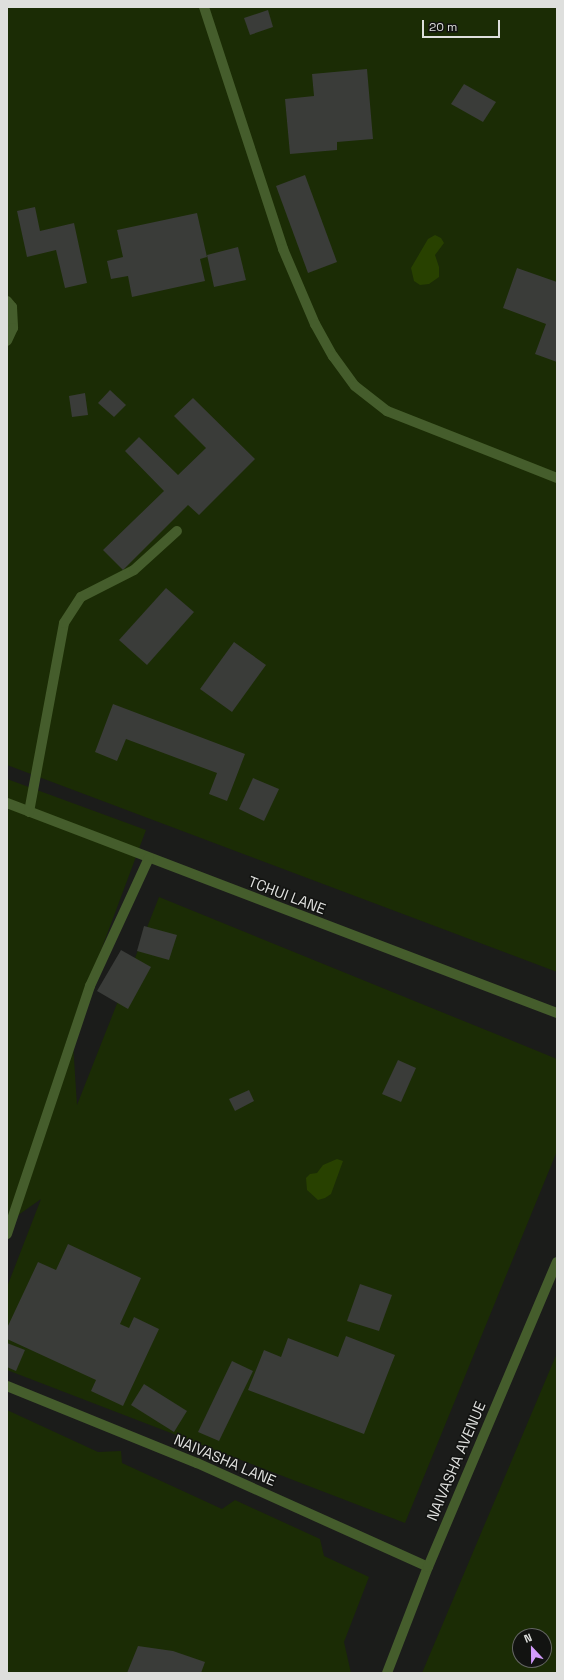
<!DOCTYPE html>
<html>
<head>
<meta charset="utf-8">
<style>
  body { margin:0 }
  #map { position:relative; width:564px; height:1680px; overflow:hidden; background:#1b1c1a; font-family:"Space Grotesk",sans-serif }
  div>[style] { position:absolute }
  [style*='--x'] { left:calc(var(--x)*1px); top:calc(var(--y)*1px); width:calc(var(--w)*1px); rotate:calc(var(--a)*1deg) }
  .green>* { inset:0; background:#1b2c05 }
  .water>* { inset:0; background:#284100 }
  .building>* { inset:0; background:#3a3c39 }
  .street>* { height:10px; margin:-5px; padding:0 5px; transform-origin:5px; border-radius:5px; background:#455d2c }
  span { translate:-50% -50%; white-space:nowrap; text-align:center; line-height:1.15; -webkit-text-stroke:3px #121311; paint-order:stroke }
  .street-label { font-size:15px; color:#dedfdd }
  .frame { position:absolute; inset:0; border:8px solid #dedfdd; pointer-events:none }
  .north { position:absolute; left:512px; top:1628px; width:40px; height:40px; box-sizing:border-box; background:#121311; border:1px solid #646563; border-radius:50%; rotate:338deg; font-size:11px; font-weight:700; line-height:16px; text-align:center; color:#dedfdd }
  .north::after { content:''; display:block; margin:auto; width:14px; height:18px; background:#d39cfc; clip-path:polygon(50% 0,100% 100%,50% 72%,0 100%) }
  .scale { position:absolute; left:422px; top:20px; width:78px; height:18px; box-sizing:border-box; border:2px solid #dedfdd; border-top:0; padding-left:5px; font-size:12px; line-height:14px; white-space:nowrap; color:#dedfdd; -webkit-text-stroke:3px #121311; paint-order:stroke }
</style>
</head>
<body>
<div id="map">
  <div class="green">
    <i style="clip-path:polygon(7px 7px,557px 7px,557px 972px,7px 765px)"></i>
    <i style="clip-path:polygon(7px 779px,146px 830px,72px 1028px,77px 1105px,159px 897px,557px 1059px,557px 1151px,405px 1523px,7px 1370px,7px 1287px,41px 1199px,7px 1223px)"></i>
    <i style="clip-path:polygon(evenodd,557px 1353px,557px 1673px,422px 1673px,557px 1353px,520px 1636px,544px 1636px,544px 1660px,520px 1660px,520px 1636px)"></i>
    <i style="clip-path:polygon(7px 1410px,98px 1452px,121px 1451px,122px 1463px,222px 1509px,235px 1500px,320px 1539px,324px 1556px,369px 1577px,344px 1642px,351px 1673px,7px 1673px)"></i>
  </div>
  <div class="water">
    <i style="clip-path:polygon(435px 235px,441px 238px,444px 243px,435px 255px,439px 267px,439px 277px,429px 284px,420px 285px,414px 281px,411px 268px,428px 239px)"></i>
    <i style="clip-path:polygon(337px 1159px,343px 1161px,331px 1194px,325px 1198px,318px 1200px,307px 1190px,306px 1178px,310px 1174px,317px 1173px,323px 1165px)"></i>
  </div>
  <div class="building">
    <i style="clip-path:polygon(268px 10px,273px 27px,250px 35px,244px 18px)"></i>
    <i style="clip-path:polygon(367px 69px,373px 139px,337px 142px,337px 150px,290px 154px,285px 99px,314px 96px,312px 74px)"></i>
    <i style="clip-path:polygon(464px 84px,496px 102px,483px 122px,451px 104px)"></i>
    <i style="clip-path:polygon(305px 175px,337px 262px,308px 273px,276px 186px)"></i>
    <i style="clip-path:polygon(35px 207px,40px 231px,74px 223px,87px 283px,65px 288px,56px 250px,27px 257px,17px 211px)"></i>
    <i style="clip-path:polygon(197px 213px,207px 257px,200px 259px,205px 281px,132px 297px,128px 276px,111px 279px,107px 261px,123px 257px,117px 230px)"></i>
    <i style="clip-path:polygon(238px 247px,246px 280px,214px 287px,207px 255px)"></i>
    <i style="clip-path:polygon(517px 268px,557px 282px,557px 362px,535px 354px,546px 324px,503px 308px)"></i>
    <i style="clip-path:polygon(110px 390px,126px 405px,114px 417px,98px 403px)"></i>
    <i style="clip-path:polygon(85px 393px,88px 415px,72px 417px,69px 396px)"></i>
    <i style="clip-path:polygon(193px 398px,255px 459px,199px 515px,188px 505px,123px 570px,103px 550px,164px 491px,125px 451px,139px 437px,178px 475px,206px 448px,174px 416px)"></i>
    <i style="clip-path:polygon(166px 588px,194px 612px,147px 665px,119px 640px)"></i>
    <i style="clip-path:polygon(234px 642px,266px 665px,232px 712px,200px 689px)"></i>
    <i style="clip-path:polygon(113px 704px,245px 754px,227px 801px,209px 794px,217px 773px,126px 739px,117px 761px,95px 752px)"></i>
    <i style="clip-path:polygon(253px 778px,279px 789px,264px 821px,239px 809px)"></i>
    <i style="clip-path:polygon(144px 926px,177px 935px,169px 960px,137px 951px)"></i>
    <i style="clip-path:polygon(121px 950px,151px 967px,128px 1009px,97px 991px)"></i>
    <i style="clip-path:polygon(398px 1060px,416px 1068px,401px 1102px,382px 1094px)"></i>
    <i style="clip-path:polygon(249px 1090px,254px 1101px,235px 1111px,229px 1099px)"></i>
    <i style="clip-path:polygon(68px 1244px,141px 1278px,120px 1324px,129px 1328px,134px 1317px,159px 1329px,123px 1406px,91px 1391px,96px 1380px,7px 1339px,7px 1328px,38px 1262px,56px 1270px)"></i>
    <i style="clip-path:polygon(360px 1284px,392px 1295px,379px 1331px,347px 1321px)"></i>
    <i style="clip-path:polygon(346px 1336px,395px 1355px,364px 1434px,248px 1390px,264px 1350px,281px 1357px,288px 1338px,338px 1357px)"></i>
    <i style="clip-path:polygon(7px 1343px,25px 1350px,16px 1371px,7px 1367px)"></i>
    <i style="clip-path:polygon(232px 1361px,253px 1371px,219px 1441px,198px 1432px)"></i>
    <i style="clip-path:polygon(144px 1384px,187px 1411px,174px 1432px,131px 1405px)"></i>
    <i style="clip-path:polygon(138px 1646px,173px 1651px,205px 1662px,201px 1673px,127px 1673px)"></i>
  </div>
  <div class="street">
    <i style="--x:204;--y:7;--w:255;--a:71.9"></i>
    <i style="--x:283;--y:249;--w:82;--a:66.9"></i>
    <i style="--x:315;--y:324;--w:37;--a:61"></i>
    <i style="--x:333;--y:356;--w:37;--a:54"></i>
    <i style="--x:355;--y:386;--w:41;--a:38"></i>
    <i style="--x:387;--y:411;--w:183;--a:21.5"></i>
    <i style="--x:7;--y:301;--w:8;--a:50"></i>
    <i style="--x:12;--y:307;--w:21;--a:87"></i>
    <i style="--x:13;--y:328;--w:14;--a:115"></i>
    <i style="--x:7;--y:803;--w:589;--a:20.9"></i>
    <i style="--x:29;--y:812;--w:192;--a:-79.5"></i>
    <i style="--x:64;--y:623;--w:31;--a:-57"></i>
    <i style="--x:81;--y:597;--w:59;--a:-27"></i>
    <i style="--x:134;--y:570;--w:58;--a:-42.2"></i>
    <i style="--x:7;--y:1234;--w:262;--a:-71.5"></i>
    <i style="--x:90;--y:986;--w:141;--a:-65.3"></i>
    <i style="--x:7;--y:1386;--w:205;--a:22.1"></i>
    <i style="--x:197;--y:1463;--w:253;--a:24.2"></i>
    <i style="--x:387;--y:1673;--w:114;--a:-68.9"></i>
    <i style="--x:428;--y:1567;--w:331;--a:-67.1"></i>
  </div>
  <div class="street-label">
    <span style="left:287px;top:895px;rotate:21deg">TCHUI LANE</span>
    <span style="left:225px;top:1460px;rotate:23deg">NAIVASHA LANE</span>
    <span style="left:456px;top:1461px;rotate:-67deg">NAIVASHA AVENUE</span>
  </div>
  <div class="frame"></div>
  <div class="north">N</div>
  <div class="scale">20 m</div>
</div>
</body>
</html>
